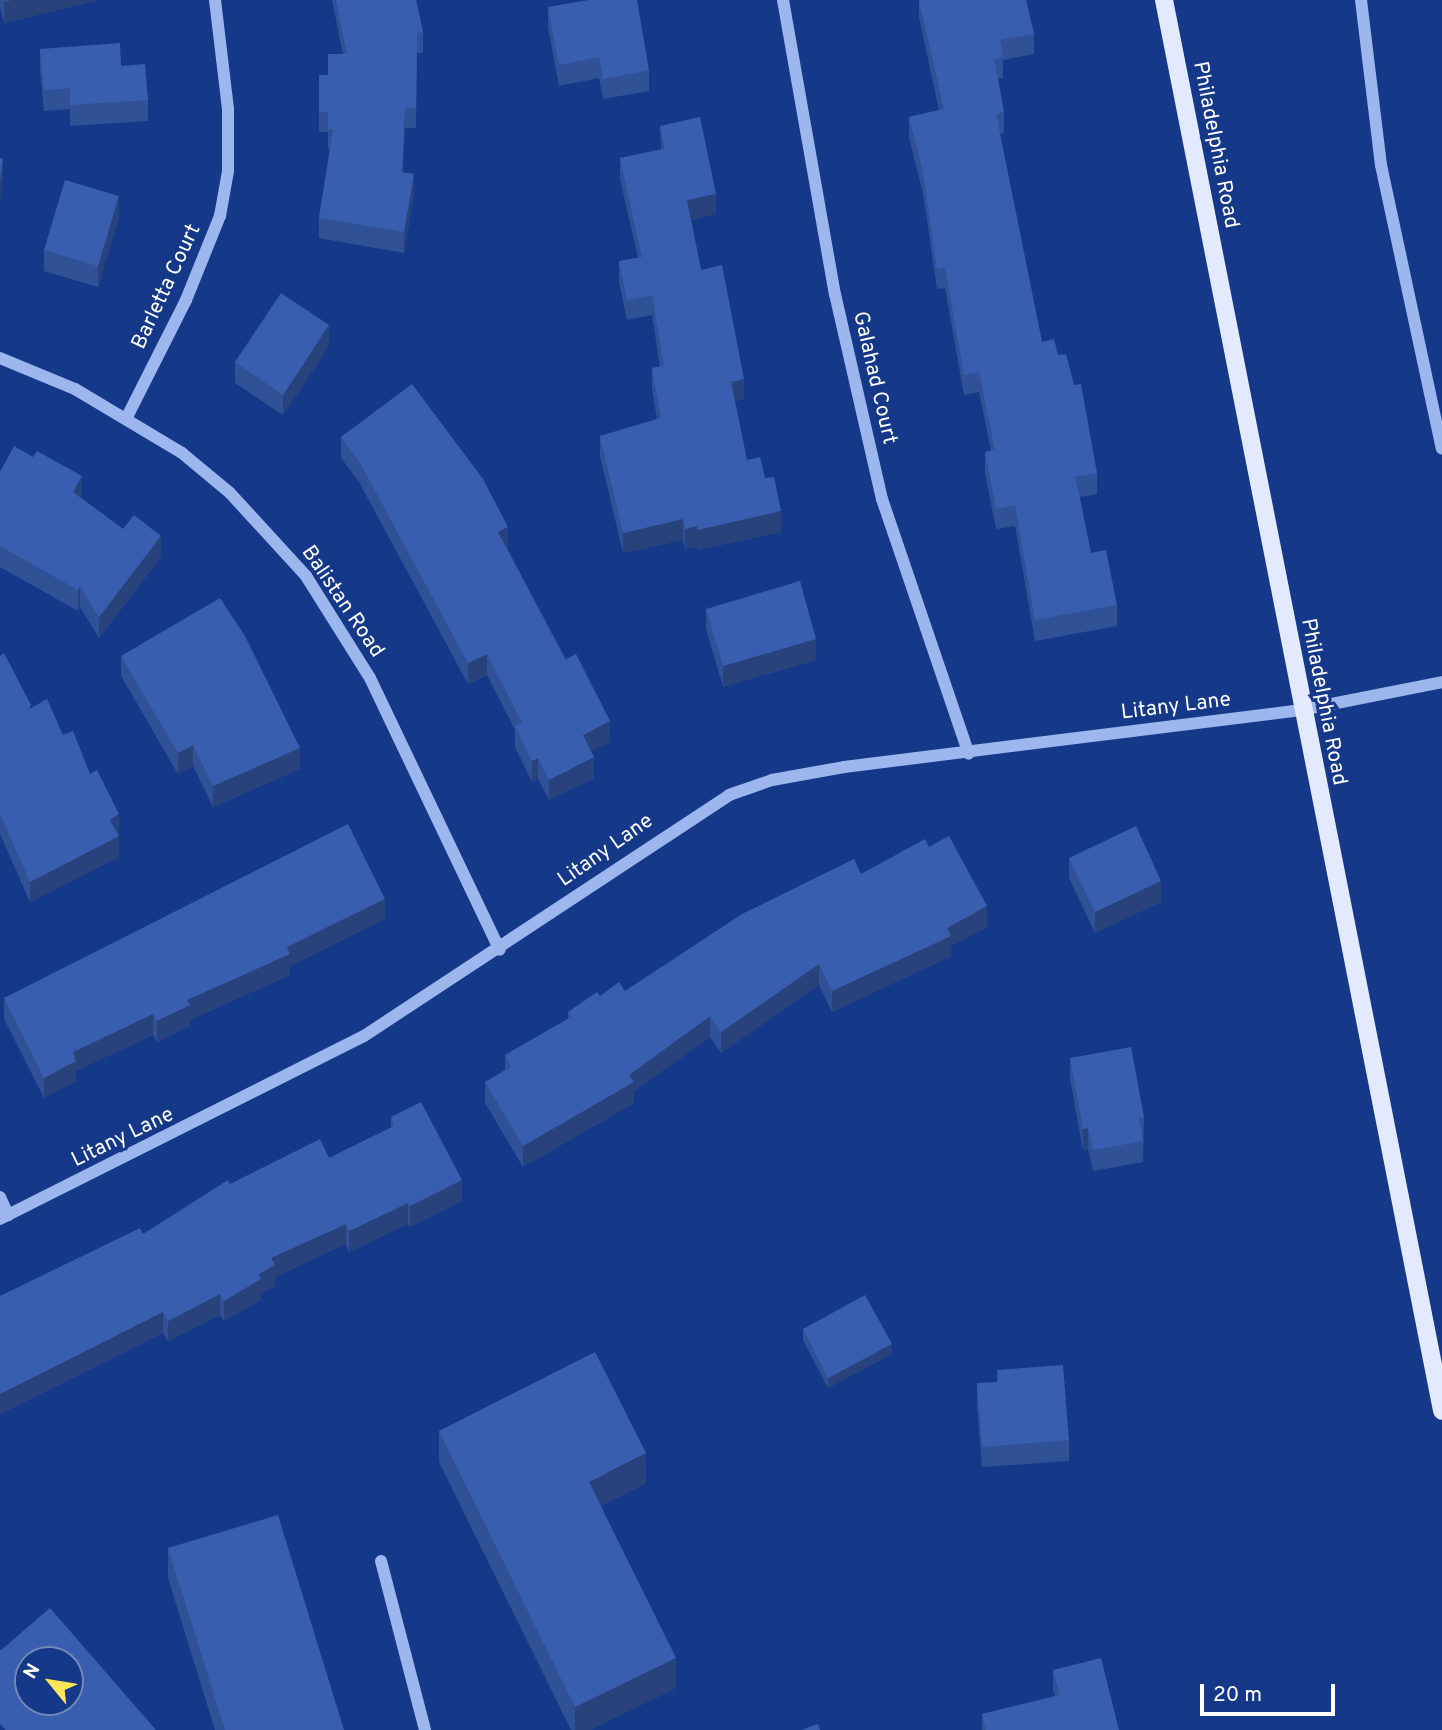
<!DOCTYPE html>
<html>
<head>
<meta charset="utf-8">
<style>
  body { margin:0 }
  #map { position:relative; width:1442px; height:1730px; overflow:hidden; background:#153888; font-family:Overpass,sans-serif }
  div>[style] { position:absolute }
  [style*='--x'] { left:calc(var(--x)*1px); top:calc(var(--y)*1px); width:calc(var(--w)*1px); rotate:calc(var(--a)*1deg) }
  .minor>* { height:12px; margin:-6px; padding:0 6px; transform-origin:6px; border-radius:6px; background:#9cb6ee }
  .major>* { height:18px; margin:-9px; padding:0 9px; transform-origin:9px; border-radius:9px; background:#e3eaff }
  .wall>* { inset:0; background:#315197 }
  .shaded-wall>* { inset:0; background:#28427b }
  .building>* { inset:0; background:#395eb0 }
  span { translate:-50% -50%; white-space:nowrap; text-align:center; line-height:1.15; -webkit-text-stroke:6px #153888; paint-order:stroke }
  .street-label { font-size:21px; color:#fff }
  .north { position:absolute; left:14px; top:1646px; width:70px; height:70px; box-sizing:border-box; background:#153888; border:2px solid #7388b8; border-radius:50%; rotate:300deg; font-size:19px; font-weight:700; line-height:28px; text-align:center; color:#fff }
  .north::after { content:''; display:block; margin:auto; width:24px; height:32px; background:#ffe659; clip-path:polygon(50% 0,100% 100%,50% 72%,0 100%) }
  .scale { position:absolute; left:1200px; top:1684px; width:135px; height:32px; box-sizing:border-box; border:4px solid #fff; border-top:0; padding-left:9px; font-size:21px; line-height:24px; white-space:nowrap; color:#fff; -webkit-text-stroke:5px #153888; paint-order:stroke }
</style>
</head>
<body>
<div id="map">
  <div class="minor">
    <i style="--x:783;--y:0;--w:299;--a:80"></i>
    <i style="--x:835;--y:294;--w:210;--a:77.1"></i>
    <i style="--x:882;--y:499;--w:269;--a:71.2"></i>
    <i style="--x:1361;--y:0;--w:166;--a:83.1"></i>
    <i style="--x:1381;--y:165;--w:290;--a:77.9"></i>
    <i style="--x:0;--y:358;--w:81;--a:22.5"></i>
    <i style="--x:75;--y:389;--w:125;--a:30.9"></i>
    <i style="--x:182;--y:453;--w:62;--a:39.8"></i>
    <i style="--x:230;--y:493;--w:113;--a:47.5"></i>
    <i style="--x:306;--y:576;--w:120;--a:57.9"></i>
    <i style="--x:370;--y:678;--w:301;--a:64.5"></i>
    <i style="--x:127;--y:417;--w:131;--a:-63.2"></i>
    <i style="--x:186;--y:300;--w:91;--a:-68"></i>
    <i style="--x:220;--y:216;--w:46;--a:-79.9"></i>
    <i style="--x:228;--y:171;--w:62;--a:-90"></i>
    <i style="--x:228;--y:109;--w:110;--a:-96.8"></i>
    <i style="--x:0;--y:1197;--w:20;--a:66"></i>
    <i style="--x:0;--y:1219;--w:407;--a:-26.7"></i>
    <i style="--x:364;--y:1036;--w:437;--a:-33.4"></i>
    <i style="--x:729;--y:795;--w:46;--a:-19.2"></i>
    <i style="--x:772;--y:780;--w:73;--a:-10.2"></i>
    <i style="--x:844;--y:767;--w:461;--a:-7.1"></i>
    <i style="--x:1301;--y:710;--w:144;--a:-11.2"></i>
    <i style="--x:381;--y:1561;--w:175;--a:75.4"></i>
  </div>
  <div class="major">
    <i style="--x:1164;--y:0;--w:1438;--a:78.85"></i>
  </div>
  <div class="wall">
    <i style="clip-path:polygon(0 0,99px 0,4px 23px,0 7px)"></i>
    <i style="clip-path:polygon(332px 0,416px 0,423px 32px,423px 53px,417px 53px,416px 128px,405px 128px,403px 172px,414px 194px,404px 253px,319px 238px,319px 218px,330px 149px,328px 149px,328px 132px,319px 132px,319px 75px,328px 75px,343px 54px)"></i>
    <i style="clip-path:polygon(919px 0,1026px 0,1034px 34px,1034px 54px,1003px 60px,1003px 78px,998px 79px,1004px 112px,1004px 133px,1000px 134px,1042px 342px,1058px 355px,1097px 473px,1097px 494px,1080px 497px,1091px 553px,1117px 605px,1117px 626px,1035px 641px,1015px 526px,996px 529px,985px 473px,985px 452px,991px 451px,979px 392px,964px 395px,945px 288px,937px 289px,923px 193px,909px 138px,909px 117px,939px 110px,919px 18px)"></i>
    <i style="clip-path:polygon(548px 7px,649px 70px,649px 91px,603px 99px,599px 78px,559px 86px,548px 28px)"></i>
    <i style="clip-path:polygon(40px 49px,121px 66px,148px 100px,148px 121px,70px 126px,70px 109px,44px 111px,40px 70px)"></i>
    <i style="clip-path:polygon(660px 126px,716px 214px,691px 220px,701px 270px,744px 399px,735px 401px,747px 460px,765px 478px,781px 532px,697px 550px,697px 546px,685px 549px,683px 540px,623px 553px,600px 456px,600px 436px,657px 419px,652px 389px,652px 368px,660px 367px,652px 315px,627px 320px,619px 282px,619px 261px,638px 258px,620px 179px,620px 158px,661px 149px)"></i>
    <i style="clip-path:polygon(119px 217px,98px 287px,44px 271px,44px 250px)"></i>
    <i style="clip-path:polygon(329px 346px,283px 415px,235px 383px,235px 362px)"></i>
    <i style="clip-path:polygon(341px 437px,508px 547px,507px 548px,610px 742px,591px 751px,594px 778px,549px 800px,538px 779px,532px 782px,515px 747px,515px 730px,487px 675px,468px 684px,359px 482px,341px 458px)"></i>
    <i style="clip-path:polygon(0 472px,82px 497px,81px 498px,161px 557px,99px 638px,80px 607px,78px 611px,0 567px)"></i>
    <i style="clip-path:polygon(706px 609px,816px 660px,723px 687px,706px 629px)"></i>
    <i style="clip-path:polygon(0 656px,31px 708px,63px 735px,90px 774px,119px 835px,118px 836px,119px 857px,30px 902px,0 834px)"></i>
    <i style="clip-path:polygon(121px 656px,300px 769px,213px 807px,193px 766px,178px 774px,121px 676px)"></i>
    <i style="clip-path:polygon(929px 847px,987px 927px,951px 946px,951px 956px,832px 1012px,819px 985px,721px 1053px,710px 1037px,634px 1091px,634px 1103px,523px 1167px,485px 1103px,485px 1082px,505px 1070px,505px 1055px,568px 1019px,568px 1012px,600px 996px,625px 991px,861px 874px)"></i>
    <i style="clip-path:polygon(1069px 858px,1161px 902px,1095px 933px,1069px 878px)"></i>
    <i style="clip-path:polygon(385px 919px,290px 966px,290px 975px,190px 1020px,190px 1026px,157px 1042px,153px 1035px,76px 1071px,76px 1081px,44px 1098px,4px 1019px,4px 998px)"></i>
    <i style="clip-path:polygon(1070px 1058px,1144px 1117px,1143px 1162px,1093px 1171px,1088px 1149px,1083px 1150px,1070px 1079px)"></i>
    <i style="clip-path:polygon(391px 1117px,462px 1201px,410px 1227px,408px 1224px,349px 1252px,346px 1244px,275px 1277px,275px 1286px,261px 1294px,261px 1300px,224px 1321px,220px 1315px,168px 1341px,163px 1333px,0 1414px,0 1296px,143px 1234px,230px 1184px,329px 1158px,391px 1128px)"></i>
    <i style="clip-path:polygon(803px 1329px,892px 1354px,828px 1388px,803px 1340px)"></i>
    <i style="clip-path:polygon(997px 1370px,1069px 1440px,1069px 1461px,982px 1467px,977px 1404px,977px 1383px,997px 1382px)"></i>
    <i style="clip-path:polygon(439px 1431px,646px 1483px,601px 1506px,676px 1688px,590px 1730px,571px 1730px,439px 1462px)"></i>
    <i style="clip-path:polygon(168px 1548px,344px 1730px,215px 1730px,168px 1578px)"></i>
    <i style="clip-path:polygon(1053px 1670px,1119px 1730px,982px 1730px,982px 1714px,1055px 1696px,1053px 1690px)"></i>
  </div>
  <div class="shaded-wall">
    <i style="clip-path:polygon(13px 0,99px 0,4px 23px,4px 2px)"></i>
    <i style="clip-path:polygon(405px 108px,405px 128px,402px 192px,402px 172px)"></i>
    <i style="clip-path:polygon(3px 159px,3px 180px,0 203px,0 182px)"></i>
    <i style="clip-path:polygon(414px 174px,414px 194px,404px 253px,404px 232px)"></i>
    <i style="clip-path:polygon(716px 194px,716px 214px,687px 221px,687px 200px)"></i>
    <i style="clip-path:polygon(119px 196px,119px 217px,98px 287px,98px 266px)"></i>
    <i style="clip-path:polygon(329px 325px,329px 346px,283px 415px,283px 395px)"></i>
    <i style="clip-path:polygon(744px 379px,744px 399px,731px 402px,731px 382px)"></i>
    <i style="clip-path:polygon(82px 476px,82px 497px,73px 513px,73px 492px)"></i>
    <i style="clip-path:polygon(781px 511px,781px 532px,697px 550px,697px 530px)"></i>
    <i style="clip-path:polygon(683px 519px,683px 540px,623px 553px,623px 533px)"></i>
    <i style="clip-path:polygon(697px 526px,697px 546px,685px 549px,685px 529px)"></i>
    <i style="clip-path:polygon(508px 527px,508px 547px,498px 553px,498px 532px)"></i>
    <i style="clip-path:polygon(161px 536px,161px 557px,99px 638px,99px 617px)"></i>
    <i style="clip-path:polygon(80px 586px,80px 607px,78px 611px,78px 590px)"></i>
    <i style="clip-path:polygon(816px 639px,816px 660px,723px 687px,723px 666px)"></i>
    <i style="clip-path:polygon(487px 654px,487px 675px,468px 684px,468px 663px)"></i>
    <i style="clip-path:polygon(610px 721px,610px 742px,583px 755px,583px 735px)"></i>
    <i style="clip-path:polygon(193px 745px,193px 766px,178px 774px,178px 753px)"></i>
    <i style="clip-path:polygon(300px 748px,300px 769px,213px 807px,213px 786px)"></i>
    <i style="clip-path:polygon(594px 757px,594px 778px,549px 800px,549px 780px)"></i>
    <i style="clip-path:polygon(538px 758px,538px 779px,532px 782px,532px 761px)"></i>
    <i style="clip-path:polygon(119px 814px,119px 835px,110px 840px,110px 820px)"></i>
    <i style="clip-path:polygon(119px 836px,119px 857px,30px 902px,30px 882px)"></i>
    <i style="clip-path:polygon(1161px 881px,1161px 902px,1095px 933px,1095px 912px)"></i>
    <i style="clip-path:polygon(385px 899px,385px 919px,290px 966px,290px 975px,190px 1020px,190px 1026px,157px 1042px,157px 1021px,187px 1000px,287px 947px)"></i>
    <i style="clip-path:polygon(987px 906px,987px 927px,951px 946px,951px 956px,832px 1012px,832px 991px)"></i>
    <i style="clip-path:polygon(819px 964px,819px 985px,721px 1053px,721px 1032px)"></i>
    <i style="clip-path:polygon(153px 1014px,153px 1035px,76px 1071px,76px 1081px,44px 1098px,44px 1078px,73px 1052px)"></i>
    <i style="clip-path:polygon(710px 1016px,710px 1037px,634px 1091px,634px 1103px,523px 1167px,523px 1146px,629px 1075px)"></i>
    <i style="clip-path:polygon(1088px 1128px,1088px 1149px,1083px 1150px,1083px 1129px)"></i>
    <i style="clip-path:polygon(462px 1180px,462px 1201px,410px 1227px,410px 1206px)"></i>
    <i style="clip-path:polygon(408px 1203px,408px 1224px,349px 1252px,349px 1231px)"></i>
    <i style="clip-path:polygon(346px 1224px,346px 1244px,275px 1277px,275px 1286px,261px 1294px,261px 1300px,224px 1321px,224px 1301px,259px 1274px,271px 1258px)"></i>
    <i style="clip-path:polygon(220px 1294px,220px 1315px,168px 1341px,168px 1321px)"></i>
    <i style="clip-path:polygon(163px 1312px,163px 1333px,0 1414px,0 1394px)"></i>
    <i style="clip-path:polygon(892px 1344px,892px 1354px,828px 1388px,828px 1378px)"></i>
    <i style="clip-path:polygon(646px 1453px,646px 1483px,589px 1512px,589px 1482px)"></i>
    <i style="clip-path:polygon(676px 1658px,676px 1688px,590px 1730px,575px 1730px,575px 1707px)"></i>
  </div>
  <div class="building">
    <i style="clip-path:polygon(336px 0,416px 0,423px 32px,417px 33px,416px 108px,405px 108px,402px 172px,414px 174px,404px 232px,319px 218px,333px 129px,328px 129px,328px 112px,319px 112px,319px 75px,328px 75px,328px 54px,347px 54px)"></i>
    <i style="clip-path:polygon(588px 0,637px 0,649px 70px,603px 79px,599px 57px,559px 65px,548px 7px)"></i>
    <i style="clip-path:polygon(919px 0,1026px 0,1034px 34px,1000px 40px,1003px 57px,994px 59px,1004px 112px,996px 114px,1042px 342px,1054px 339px,1058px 355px,1066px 354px,1074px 385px,1081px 384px,1097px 473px,1075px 477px,1091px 553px,1106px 550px,1117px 605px,1035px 620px,1015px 505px,996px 509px,985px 452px,995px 450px,979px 372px,964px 375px,945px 267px,937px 269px,923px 172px,909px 117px,944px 109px)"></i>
    <i style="clip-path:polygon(120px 43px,121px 66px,145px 64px,148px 100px,70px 105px,70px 88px,44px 90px,40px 49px)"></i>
    <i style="clip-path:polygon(700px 117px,716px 194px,687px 200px,701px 270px,722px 265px,744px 379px,731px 382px,747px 460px,760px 457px,765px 478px,774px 477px,781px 511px,697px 530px,697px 526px,685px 529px,683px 519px,623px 533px,600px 436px,661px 418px,652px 368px,664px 366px,652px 295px,627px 300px,619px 261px,642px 257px,620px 158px,665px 149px,660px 126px)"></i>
    <i style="clip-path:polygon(0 158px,3px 159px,0 182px)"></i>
    <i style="clip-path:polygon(65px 180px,119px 196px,98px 266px,44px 250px)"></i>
    <i style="clip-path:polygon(281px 293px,329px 325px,283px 395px,235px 362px)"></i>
    <i style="clip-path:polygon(412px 384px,483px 479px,508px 527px,498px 532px,565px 660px,576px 654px,610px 721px,583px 735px,594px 757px,549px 780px,538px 758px,532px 761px,515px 726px,522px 723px,487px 654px,468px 663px,359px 461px,341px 437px)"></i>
    <i style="clip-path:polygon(14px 446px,33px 457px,37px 451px,82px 476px,73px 492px,123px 529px,134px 515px,161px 536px,99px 617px,80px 586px,78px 590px,0 546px,0 472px)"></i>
    <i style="clip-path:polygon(800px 581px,816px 639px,723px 666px,706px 609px)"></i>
    <i style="clip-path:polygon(220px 598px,245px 636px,300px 748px,213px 786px,193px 745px,178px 753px,121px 656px)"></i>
    <i style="clip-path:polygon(4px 653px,31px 705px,26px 711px,47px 699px,63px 735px,73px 731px,90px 774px,97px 770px,119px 814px,110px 820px,119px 836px,30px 882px,0 813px,0 656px)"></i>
    <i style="clip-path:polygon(348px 824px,385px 899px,287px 947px,290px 954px,187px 1000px,190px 1005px,157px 1021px,153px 1014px,73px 1052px,76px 1061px,44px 1078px,4px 998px)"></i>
    <i style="clip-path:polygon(1136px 826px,1161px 881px,1095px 912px,1069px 858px)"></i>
    <i style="clip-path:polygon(949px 836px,987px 906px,947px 928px,951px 936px,832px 991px,819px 964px,721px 1032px,710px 1016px,629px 1075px,634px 1082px,523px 1146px,485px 1082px,511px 1067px,505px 1055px,571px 1017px,568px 1012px,597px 992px,600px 996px,619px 982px,625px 991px,742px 914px,854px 859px,861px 874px,925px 839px,929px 847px)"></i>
    <i style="clip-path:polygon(1131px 1047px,1144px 1117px,1139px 1118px,1143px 1141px,1093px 1150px,1088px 1128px,1083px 1129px,1070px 1058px)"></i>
    <i style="clip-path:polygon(421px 1102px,462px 1180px,410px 1206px,408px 1203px,349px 1231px,346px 1224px,271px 1258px,275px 1265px,259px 1274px,261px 1279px,224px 1301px,220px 1294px,168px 1321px,163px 1312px,0 1394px,0 1296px,140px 1228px,143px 1234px,228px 1180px,230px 1184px,320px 1139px,329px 1158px,394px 1126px,391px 1117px)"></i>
    <i style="clip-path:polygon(865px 1295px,892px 1344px,828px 1378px,803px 1329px)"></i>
    <i style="clip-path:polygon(595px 1352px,646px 1453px,589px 1482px,676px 1658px,575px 1707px,439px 1431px)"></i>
    <i style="clip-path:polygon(1063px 1365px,1069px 1440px,982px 1447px,977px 1383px,998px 1382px,997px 1370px)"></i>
    <i style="clip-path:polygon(278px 1515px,344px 1730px,225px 1730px,168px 1548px)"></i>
    <i style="clip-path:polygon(evenodd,50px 1608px,156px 1730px,6px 1730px,0 1724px,0 1651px,50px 1608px,28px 1660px,70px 1660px,70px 1702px,28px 1702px,28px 1660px)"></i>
    <i style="clip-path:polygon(1101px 1658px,1119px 1730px,986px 1730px,982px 1714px,1060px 1695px,1053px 1670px)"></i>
    <i style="clip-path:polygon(818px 1724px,820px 1730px,801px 1730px)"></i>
  </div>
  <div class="street-label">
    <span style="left:1215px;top:145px;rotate:79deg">Philadelphia Road</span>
    <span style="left:167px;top:287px;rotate:-65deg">Barletta Court</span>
    <span style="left:874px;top:378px;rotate:77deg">Galahad Court</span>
    <span style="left:342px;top:602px;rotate:56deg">Balistan Road</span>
    <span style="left:1323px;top:702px;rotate:79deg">Philadelphia Road</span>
    <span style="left:1176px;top:707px;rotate:-7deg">Litany Lane</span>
    <span style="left:606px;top:851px;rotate:-35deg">Litany Lane</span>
    <span style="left:123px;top:1138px;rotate:-26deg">Litany Lane</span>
  </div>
  <div class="north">N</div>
  <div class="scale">20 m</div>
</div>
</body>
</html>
